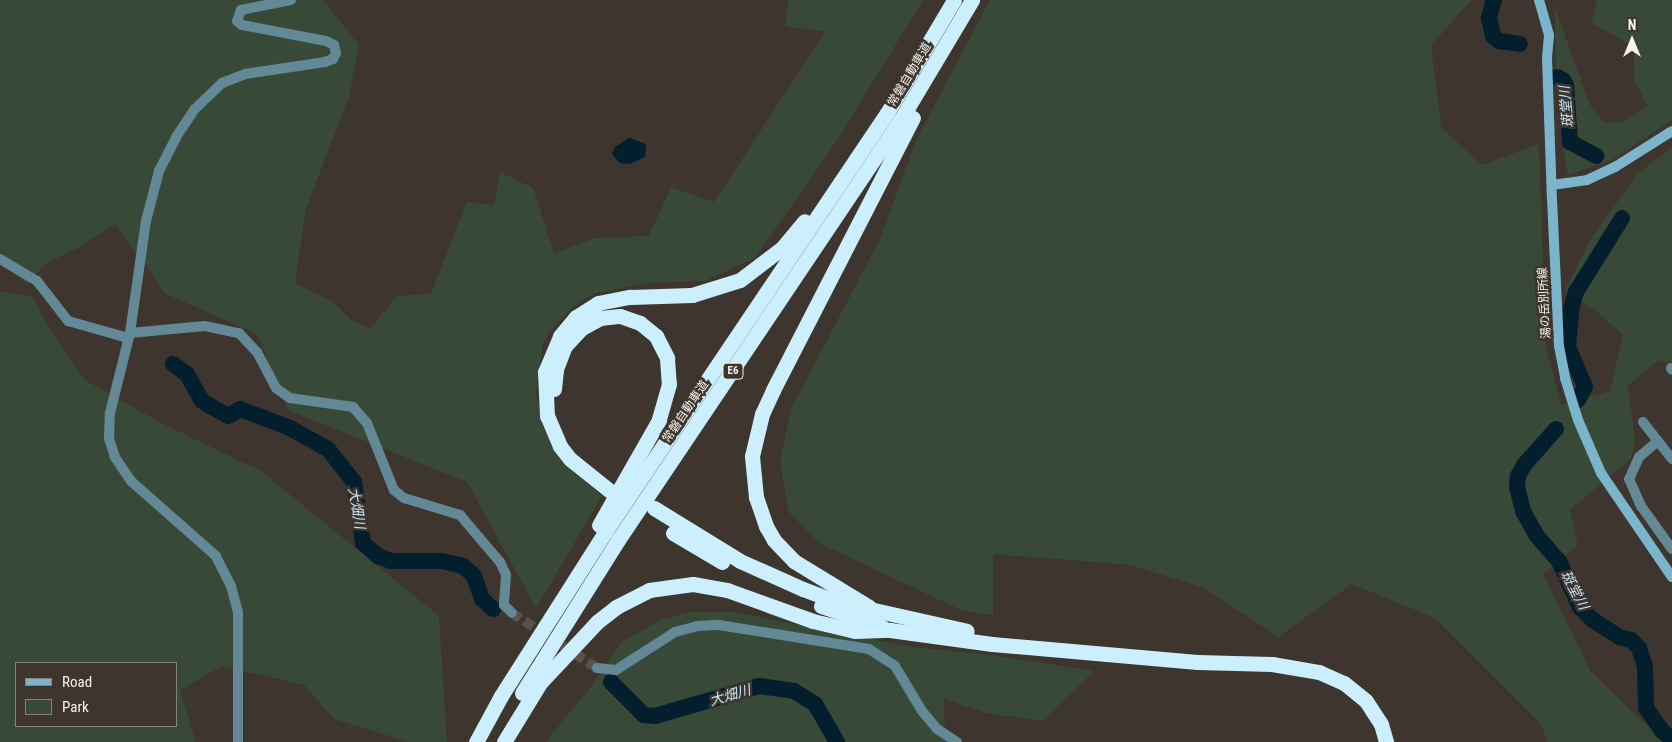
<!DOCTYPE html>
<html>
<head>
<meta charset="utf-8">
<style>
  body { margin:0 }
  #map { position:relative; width:1672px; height:742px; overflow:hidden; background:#3d352e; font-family:"Roboto Condensed","Noto Sans JP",sans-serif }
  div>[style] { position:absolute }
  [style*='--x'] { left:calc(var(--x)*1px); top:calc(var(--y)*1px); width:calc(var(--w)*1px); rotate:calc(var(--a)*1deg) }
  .green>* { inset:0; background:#394938 }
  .water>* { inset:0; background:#031e2c }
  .river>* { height:16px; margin:-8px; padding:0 8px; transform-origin:8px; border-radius:8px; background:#031e2c }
  .street-tunnel>* { height:10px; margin-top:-5px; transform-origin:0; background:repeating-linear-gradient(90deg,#59524b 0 10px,transparent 0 15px) }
  .street>* { height:10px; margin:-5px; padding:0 5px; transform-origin:5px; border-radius:5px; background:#638896 }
  .secondary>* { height:10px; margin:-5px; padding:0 5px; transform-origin:5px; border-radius:5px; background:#7ab5cc }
  .highway>* { height:15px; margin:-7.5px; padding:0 7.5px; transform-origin:7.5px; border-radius:7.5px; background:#cceffd }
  span { translate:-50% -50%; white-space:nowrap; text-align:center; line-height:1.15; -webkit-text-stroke:5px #3d352e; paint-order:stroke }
  .shield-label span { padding:1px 4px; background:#3d352e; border:1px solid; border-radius:4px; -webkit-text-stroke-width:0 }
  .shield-label { font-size:11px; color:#f8f3ef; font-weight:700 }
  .street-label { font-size:12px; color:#f8f3ef }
  .water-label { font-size:14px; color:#c4e5f9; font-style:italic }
  .legend { position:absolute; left:15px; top:662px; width:162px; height:65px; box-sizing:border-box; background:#3d352e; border:1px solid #88817b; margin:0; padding:6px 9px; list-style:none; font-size:15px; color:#f8f3ef }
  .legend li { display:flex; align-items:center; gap:10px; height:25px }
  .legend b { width:25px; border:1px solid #88817b }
  .north { position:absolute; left:1607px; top:15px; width:50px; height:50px; -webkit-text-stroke:4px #3d352e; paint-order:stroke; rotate:0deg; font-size:14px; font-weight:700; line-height:20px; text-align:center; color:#f8f3ef }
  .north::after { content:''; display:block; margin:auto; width:18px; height:22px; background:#f8f3ef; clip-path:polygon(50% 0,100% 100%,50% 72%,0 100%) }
</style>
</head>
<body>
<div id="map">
  <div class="green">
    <i style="clip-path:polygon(0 0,323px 0,359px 45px,349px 97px,306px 208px,295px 283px,332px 301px,351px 320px,370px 329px,397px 296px,431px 294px,467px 202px,494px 205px,500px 172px,533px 188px,554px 253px,596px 238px,649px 236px,671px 187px,714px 202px,825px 32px,785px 26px,788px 0,923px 0,840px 136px,756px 257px,705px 281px,646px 283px,592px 294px,574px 306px,549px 332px,543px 344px,536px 392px,542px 425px,565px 463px,602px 496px,536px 608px,467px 482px,288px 410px,257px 334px,166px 294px,115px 224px,76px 249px,46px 263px,27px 285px,0 262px)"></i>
    <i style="clip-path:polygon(990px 0,1471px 0,1431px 46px,1441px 127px,1482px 165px,1539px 144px,1546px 346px,1561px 405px,1610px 391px,1623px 335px,1597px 312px,1565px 290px,1592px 237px,1638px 173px,1672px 148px,1672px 364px,1658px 360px,1628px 386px,1635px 441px,1631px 459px,1570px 510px,1578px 545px,1543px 574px,1591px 672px,1664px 742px,1547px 742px,1541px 724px,1435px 618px,1352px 584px,1278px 637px,1204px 588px,1131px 565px,993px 554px,993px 615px,963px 611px,819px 543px,789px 512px,780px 463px,791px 409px,880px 239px,916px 140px)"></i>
    <i style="clip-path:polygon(1597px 0,1672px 0,1672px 120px,1612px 160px,1567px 175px,1556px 92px,1555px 8px,1590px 105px,1605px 123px,1624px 122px,1647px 105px,1634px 79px,1634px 47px,1592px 23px)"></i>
    <i style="clip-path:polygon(evenodd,0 292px,32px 296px,50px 330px,85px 380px,159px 422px,261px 471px,439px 616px,447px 742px,409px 742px,334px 719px,304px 685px,222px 666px,180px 690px,196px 742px,0 742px,0 292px,16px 663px,176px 663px,176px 726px,16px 726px,16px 663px)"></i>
    <i style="clip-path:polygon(688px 612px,734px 612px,912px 647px,993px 655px,1094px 671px,1043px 721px,986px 713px,944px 699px,945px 742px,545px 742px,584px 696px,622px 642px,660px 620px)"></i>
  </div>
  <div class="water">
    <i style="clip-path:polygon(629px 138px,646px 144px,645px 157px,630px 164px,620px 163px,612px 154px,615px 147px)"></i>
  </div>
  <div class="river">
    <i style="--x:1494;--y:0;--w:19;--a:106"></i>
    <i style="--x:1489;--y:18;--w:18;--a:77"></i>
    <i style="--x:1493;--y:36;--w:8;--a:40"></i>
    <i style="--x:1499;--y:41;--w:21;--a:8"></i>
    <i style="--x:1557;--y:77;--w:7;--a:27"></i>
    <i style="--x:1563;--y:80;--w:6;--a:59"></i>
    <i style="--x:1566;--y:85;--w:57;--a:86"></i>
    <i style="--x:1570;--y:142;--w:30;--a:28"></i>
    <i style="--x:173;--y:364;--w:17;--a:36"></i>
    <i style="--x:187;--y:374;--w:31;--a:61"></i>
    <i style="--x:202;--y:401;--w:12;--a:31"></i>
    <i style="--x:212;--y:407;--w:18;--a:29"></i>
    <i style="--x:228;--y:416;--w:14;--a:-30"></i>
    <i style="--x:240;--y:409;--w:51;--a:20.6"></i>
    <i style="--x:288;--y:427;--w:46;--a:28.8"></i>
    <i style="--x:328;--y:449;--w:42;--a:51.8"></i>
    <i style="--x:354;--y:482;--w:62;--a:81.6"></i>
    <i style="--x:363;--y:543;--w:20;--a:41"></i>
    <i style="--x:378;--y:556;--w:14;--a:21"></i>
    <i style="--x:391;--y:561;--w:51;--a:0"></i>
    <i style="--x:442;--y:561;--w:22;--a:13"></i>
    <i style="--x:463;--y:566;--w:15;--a:42"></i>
    <i style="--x:474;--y:576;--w:24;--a:71"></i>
    <i style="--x:482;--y:599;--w:15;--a:42"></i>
    <i style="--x:1578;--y:400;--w:15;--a:-62"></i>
    <i style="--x:1585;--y:387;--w:43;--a:-113"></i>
    <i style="--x:1568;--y:347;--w:38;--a:-85"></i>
    <i style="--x:1571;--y:309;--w:18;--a:-74"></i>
    <i style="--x:1576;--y:292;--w:87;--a:-58.1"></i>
    <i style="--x:1556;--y:429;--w:48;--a:131.6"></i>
    <i style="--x:1524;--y:465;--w:13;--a:119"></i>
    <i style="--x:1518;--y:476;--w:11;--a:95"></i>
    <i style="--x:1517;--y:487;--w:25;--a:76"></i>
    <i style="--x:1523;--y:511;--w:29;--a:61"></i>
    <i style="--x:1537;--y:536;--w:33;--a:49"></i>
    <i style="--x:1559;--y:561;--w:51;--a:65.5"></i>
    <i style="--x:1580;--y:607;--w:18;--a:45"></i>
    <i style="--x:1593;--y:620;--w:31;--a:33"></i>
    <i style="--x:1619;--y:637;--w:12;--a:14"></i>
    <i style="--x:1631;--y:640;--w:11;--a:45"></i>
    <i style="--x:1639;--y:648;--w:19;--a:72"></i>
    <i style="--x:1645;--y:666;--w:42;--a:88.6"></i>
    <i style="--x:1646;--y:708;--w:28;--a:55"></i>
    <i style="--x:1662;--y:731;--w:13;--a:39"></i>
    <i style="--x:611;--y:682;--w:47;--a:45"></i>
    <i style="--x:644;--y:715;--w:11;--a:5"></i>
    <i style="--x:655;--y:716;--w:108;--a:-16.1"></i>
    <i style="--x:759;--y:686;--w:35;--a:8"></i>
    <i style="--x:794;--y:691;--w:25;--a:32"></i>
    <i style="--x:815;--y:704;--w:44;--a:59.9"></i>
  </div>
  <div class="street-tunnel">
    <i style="--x:512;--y:613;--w:101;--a:32.9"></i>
  </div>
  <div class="street">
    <i style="--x:0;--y:259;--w:43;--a:30.7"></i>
    <i style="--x:37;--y:281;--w:51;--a:52.2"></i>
    <i style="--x:68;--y:321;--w:62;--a:15.8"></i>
    <i style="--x:130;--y:333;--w:75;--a:-5.3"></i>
    <i style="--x:205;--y:326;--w:35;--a:12"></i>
    <i style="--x:239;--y:333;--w:26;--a:47"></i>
    <i style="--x:257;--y:352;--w:41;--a:62.2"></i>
    <i style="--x:276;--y:388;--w:17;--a:36"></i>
    <i style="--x:290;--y:398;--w:64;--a:8.1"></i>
    <i style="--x:353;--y:407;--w:21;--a:49"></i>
    <i style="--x:367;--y:423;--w:72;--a:68.1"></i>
    <i style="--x:394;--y:490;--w:13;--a:39"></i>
    <i style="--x:404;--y:498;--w:59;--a:16.9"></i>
    <i style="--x:460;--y:515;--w:62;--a:49.6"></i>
    <i style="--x:500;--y:562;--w:14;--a:65"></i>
    <i style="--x:506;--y:575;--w:30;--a:94"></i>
    <i style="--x:504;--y:605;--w:11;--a:45"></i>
    <i style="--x:1671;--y:368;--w:2;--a:63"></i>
    <i style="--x:1643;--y:422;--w:47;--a:51.9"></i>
    <i style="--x:1658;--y:441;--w:25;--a:140"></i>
    <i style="--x:1639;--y:457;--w:24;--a:114"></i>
    <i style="--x:1629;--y:479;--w:30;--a:66"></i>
    <i style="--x:1641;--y:506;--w:53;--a:54.2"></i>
    <i style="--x:597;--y:668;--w:19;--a:6"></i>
    <i style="--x:616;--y:670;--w:70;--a:-32.8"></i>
    <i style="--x:675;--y:632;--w:23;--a:-15"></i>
    <i style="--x:697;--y:626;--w:22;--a:-3"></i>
    <i style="--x:719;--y:625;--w:152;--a:9.1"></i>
    <i style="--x:869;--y:649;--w:31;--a:33"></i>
    <i style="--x:895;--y:666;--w:52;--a:59"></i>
    <i style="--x:922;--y:711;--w:23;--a:50"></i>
    <i style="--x:937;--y:729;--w:24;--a:33"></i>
    <i style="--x:238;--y:742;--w:130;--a:-90"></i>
    <i style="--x:238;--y:612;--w:27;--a:-105"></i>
    <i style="--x:231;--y:586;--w:34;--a:-117"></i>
    <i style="--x:216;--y:556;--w:113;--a:-138.6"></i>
    <i style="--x:131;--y:481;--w:29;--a:-124"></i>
    <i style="--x:115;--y:457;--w:20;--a:-108"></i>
    <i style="--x:109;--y:438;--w:25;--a:-88"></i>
    <i style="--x:110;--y:413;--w:82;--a:-76"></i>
    <i style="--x:130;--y:333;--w:113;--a:-81.9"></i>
    <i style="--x:146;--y:221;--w:52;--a:-75.4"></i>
    <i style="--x:159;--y:171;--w:38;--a:-63"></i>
    <i style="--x:176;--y:137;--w:34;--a:-56"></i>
    <i style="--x:195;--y:109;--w:37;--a:-44"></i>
    <i style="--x:222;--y:83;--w:25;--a:-21"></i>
    <i style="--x:245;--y:74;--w:81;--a:-8.5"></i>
    <i style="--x:325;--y:62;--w:9;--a:-21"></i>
    <i style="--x:333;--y:59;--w:7;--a:-63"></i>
    <i style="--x:336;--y:53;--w:8;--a:-104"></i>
    <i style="--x:334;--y:45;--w:9;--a:-153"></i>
    <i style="--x:326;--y:41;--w:86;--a:-169.2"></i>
    <i style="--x:242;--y:25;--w:6;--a:-141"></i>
    <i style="--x:237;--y:21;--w:12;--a:-70"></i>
    <i style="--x:241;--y:10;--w:51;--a:-11.3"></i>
  </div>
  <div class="secondary">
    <i style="--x:1539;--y:0;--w:36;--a:74"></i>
    <i style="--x:1549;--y:35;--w:23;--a:95"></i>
    <i style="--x:1547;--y:58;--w:141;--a:88"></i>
    <i style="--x:1552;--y:199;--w:147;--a:87.3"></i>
    <i style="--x:1559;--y:346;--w:33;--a:79"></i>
    <i style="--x:1565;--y:378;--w:44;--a:72.8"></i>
    <i style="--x:1578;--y:420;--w:58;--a:66.5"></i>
    <i style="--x:1601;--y:473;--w:126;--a:55.7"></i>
    <i style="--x:1552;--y:185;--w:35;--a:-8"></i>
    <i style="--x:1587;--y:180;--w:31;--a:-25"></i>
    <i style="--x:1615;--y:167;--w:67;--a:-32.3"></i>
  </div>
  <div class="highway">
    <i style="--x:554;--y:389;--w:20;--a:-84"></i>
    <i style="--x:556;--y:369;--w:25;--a:-69"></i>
    <i style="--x:565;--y:346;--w:25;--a:-47"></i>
    <i style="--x:582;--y:328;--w:21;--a:-29"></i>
    <i style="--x:600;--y:318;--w:20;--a:-6"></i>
    <i style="--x:620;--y:316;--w:21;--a:19"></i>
    <i style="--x:640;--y:323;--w:21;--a:39"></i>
    <i style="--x:656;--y:336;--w:25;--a:63"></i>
    <i style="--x:667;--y:358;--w:26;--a:86"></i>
    <i style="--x:669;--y:384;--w:37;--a:106"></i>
    <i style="--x:659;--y:420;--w:121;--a:119.7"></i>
    <i style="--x:610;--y:491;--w:51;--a:-141.3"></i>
    <i style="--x:570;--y:459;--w:16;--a:-128"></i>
    <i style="--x:560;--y:446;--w:33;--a:-113"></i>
    <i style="--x:547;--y:416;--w:44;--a:-92.6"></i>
    <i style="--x:545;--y:372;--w:39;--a:-67"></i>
    <i style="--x:560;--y:336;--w:25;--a:-50"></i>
    <i style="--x:576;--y:317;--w:26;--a:-32"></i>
    <i style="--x:598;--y:303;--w:33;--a:-11"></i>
    <i style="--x:630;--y:297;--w:62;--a:-1.8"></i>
    <i style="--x:692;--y:295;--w:50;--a:-17.4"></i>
    <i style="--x:740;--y:280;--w:53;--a:-37.3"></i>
    <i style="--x:782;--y:248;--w:35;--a:-50"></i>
    <i style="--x:654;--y:508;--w:101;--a:31.6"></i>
    <i style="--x:740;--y:561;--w:69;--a:24"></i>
    <i style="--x:803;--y:589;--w:33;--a:21"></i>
    <i style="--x:834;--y:601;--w:136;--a:12.7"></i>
    <i style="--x:673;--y:533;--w:57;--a:30.6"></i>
    <i style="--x:821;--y:606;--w:65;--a:19"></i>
    <i style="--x:869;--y:607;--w:88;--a:-148.5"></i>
    <i style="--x:794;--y:561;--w:29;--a:-134"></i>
    <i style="--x:774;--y:540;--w:16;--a:-120"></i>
    <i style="--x:766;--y:526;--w:31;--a:-109"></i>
    <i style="--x:756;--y:497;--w:41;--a:-95.6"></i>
    <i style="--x:752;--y:456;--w:43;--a:-76.6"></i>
    <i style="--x:762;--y:414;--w:26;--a:-65"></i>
    <i style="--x:773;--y:390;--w:306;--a:-62.8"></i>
    <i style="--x:522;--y:693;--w:181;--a:-57.9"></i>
    <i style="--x:618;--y:540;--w:507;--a:-56.09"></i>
    <i style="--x:901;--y:119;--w:139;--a:-59.2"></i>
    <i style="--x:476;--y:742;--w:52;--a:-61.5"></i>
    <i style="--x:501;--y:696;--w:194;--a:-57.6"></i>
    <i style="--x:605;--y:532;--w:505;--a:-56.06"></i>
    <i style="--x:887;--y:113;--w:131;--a:-59.3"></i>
    <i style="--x:504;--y:742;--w:69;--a:-58.6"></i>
    <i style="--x:540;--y:683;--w:83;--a:-46.9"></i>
    <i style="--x:597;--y:622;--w:24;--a:-38"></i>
    <i style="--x:616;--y:607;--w:37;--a:-27"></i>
    <i style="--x:649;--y:590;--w:44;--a:-7.8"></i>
    <i style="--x:693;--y:584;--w:35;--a:10"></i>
    <i style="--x:727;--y:590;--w:91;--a:19.8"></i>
    <i style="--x:813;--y:621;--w:43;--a:13.4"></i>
    <i style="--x:855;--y:631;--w:35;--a:-2"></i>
    <i style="--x:890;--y:630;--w:103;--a:7.8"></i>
    <i style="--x:992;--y:644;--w:206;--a:5"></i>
    <i style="--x:1197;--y:662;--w:75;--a:1.5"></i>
    <i style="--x:1272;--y:664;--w:48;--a:9.7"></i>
    <i style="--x:1319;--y:672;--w:27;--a:24"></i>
    <i style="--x:1344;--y:683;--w:28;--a:39"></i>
    <i style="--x:1366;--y:701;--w:27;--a:57"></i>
    <i style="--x:1381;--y:724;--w:19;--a:74"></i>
  </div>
  <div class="shield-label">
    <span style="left:733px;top:371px">E6</span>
  </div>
  <div class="street-label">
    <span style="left:910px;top:75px;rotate:-59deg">常磐自動車道</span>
    <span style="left:1545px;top:303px;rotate:-93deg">湯の岳別所線</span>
    <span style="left:686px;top:412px;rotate:-56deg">常磐自動車道</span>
  </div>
  <div class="water-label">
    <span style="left:1566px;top:107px;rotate:-96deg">斑堂川</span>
    <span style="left:357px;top:508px;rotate:80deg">大畑川</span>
    <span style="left:1575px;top:590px;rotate:62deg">斑堂川</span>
    <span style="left:730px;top:695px;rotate:-16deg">大畑川</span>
  </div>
  <ul class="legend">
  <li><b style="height:6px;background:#7ab5cc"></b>Road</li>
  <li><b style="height:14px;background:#394938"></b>Park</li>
  </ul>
  <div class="north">N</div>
</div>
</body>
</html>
